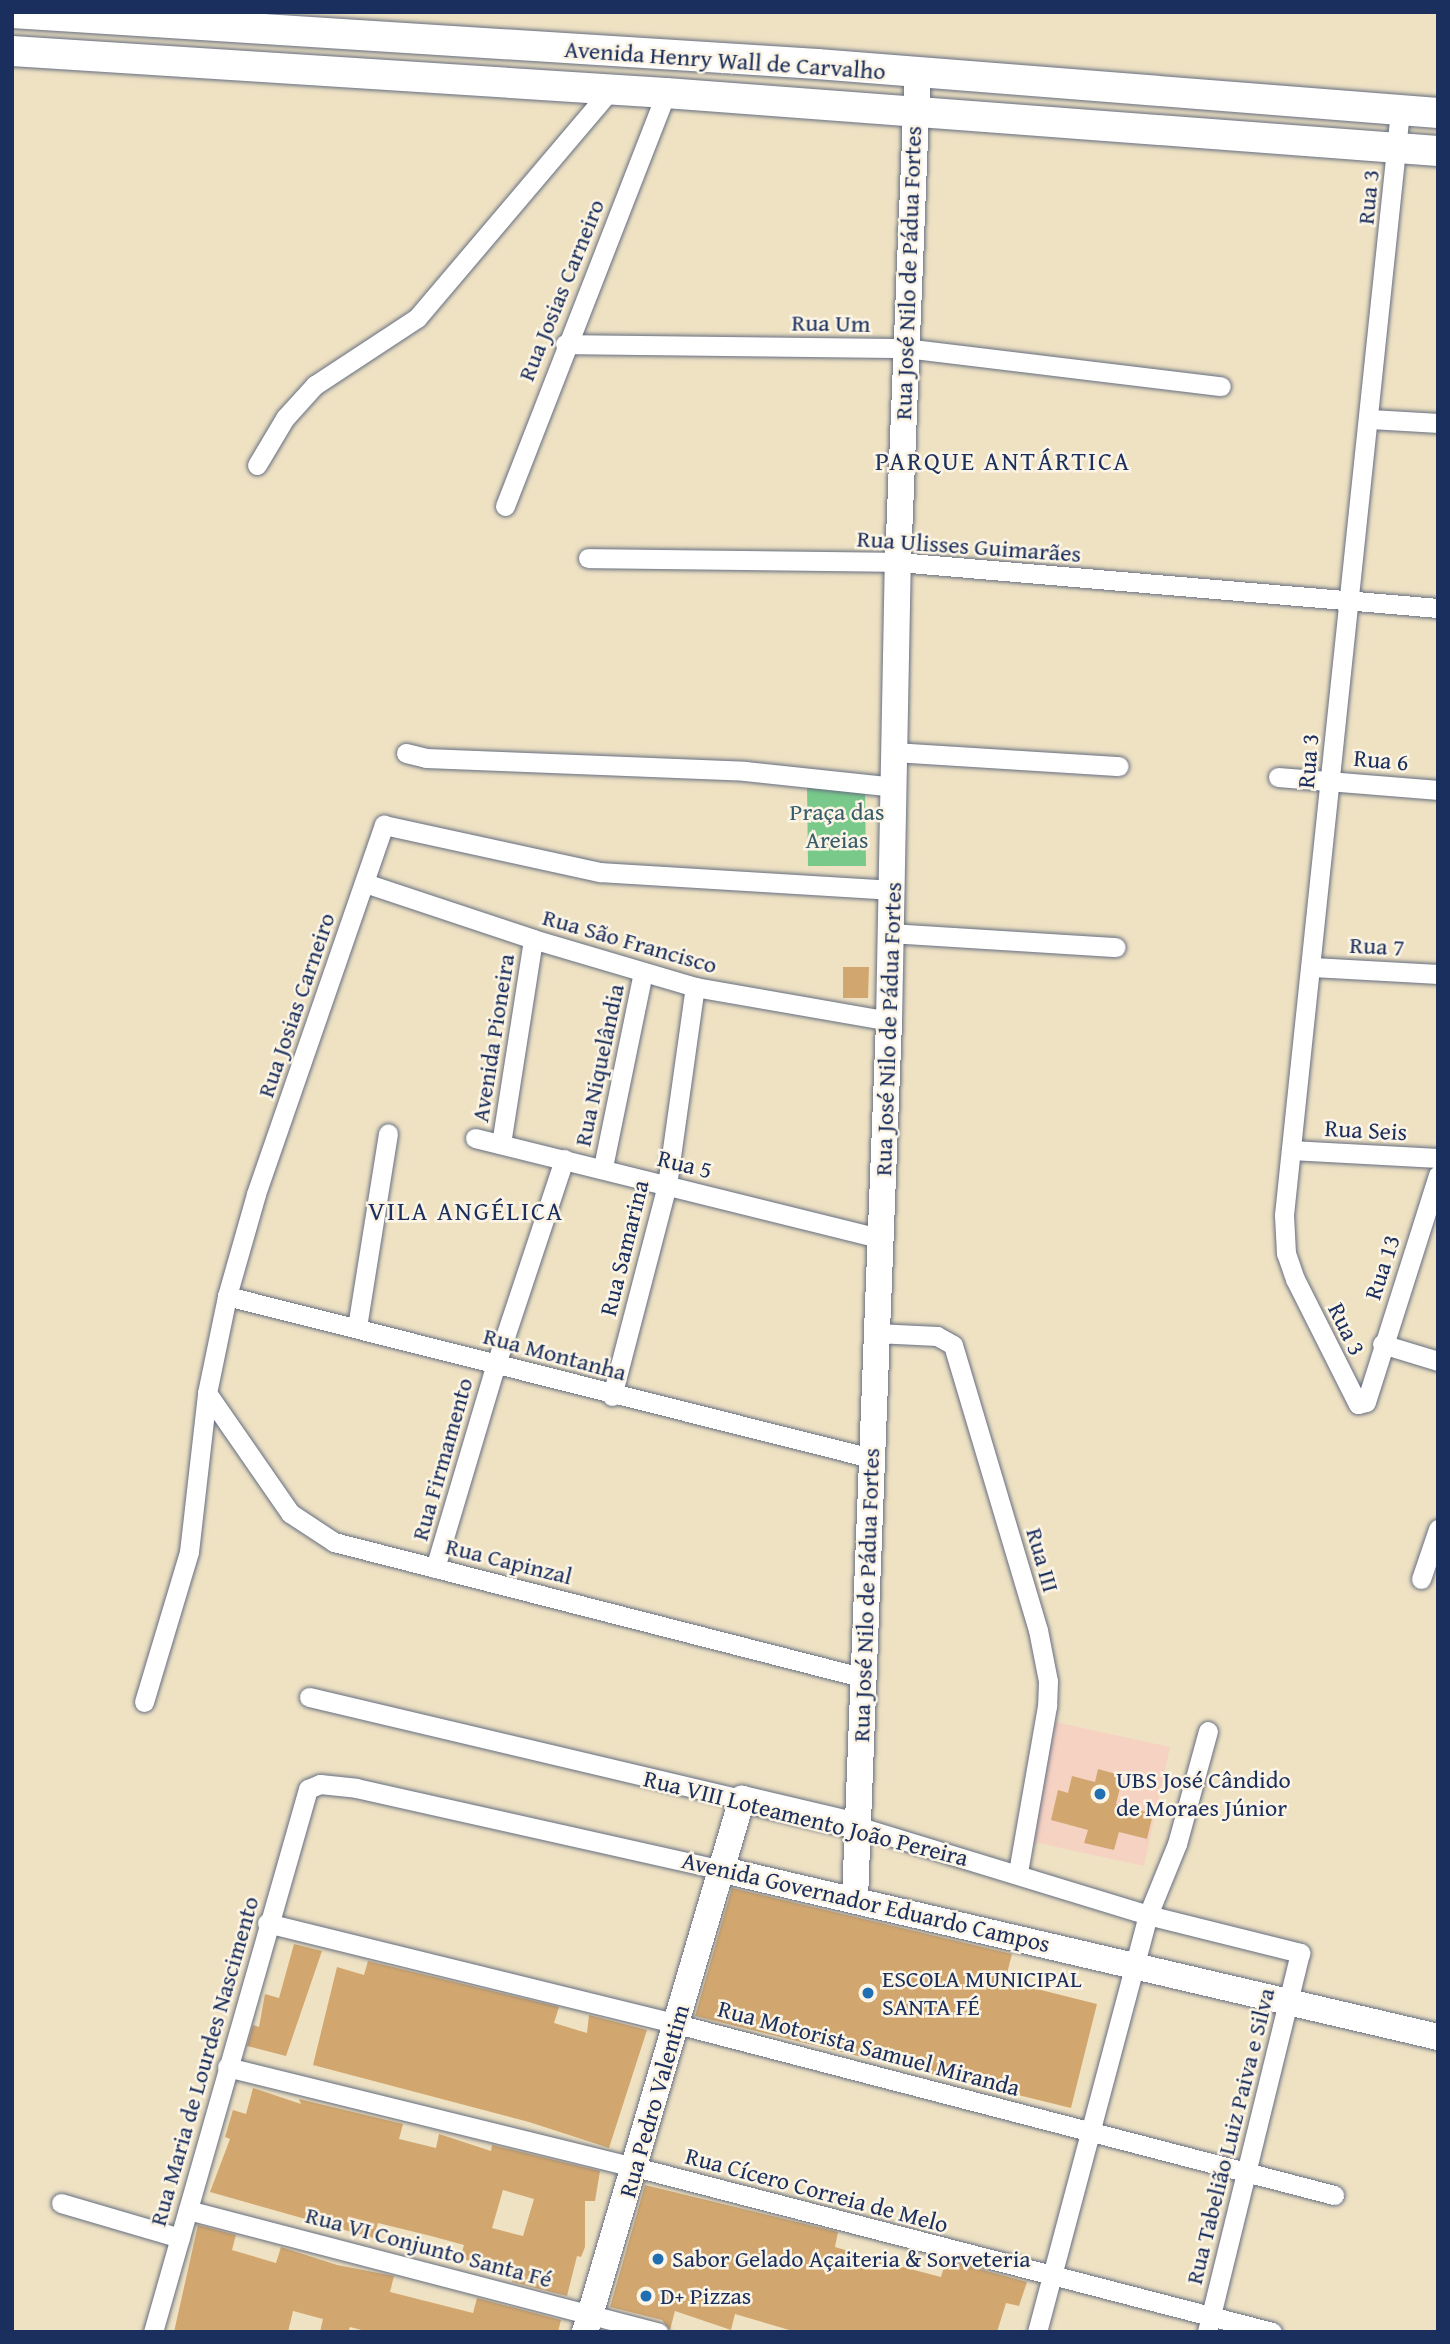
<!DOCTYPE html>
<html>
<head>
<meta charset="utf-8">
<style>
  body { margin:0 }
  #map { position:relative; width:1450px; height:2344px; overflow:hidden; background:#efe2c3; font-family:"Gentium Book Plus",serif }
  div>[style] { position:absolute }
  [style*='--x'] { left:calc(var(--x)*1px); top:calc(var(--y)*1px); width:calc(var(--w)*1px); rotate:calc(var(--a)*1deg) }
  .built>* { inset:0; background:#f6d2c3 }
  .green>* { inset:0; background:#79c98b }
  .building>* { inset:0; background:#d2a76f }
  .roads { filter:drop-shadow(0 0 2px #656e81) drop-shadow(0 0 2px #656e81) }
  .street>* { height:19px; margin:-9.5px; padding:0 9.5px; transform-origin:9.5px; border-radius:9.5px; background:#fff }
  .secondary>* { height:26px; margin:-13px; padding:0 13px; transform-origin:13px; border-radius:13px; background:#fff }
  .primary>* { height:30px; margin:-15px; padding:0 15px; transform-origin:15px; border-radius:15px; background:#fff }
  .dots>* { width:19px; height:19px; translate:-50% -50%; box-sizing:border-box; border:4px solid #fcf5e5; border-radius:50% }
  span { translate:-50% -50%; white-space:nowrap; text-align:center; line-height:1.15; -webkit-text-stroke:5px #fcf5e5; paint-order:stroke }
  .street-label { font-size:24px; color:#1b2f5e }
  .park-label { font-size:24px; color:#375d6c }
  .poi-label { font-size:24px; color:#1b2f5e }
  .left { translate:0 -50%; text-align:left }
  .neighbourhood-label { font-size:26px; color:#1b2f5e; letter-spacing:2px }
  .frame { position:absolute; inset:0; border:14px solid #1b2f5e; pointer-events:none }
</style>
</head>
<body>
<div id="map">
  <div class="built">
    <i style="clip-path:polygon(1055px 1722px,1170px 1747px,1144px 1866px,1029px 1841px)"></i>
  </div>
  <div class="green">
    <i style="clip-path:polygon(807px 785px,865px 785px,866px 866px,808px 866px)"></i>
  </div>
  <div class="building">
    <i style="clip-path:polygon(843px 967px,869px 967px,868px 998px,843px 998px)"></i>
    <i style="clip-path:polygon(1098px 1769px,1123px 1776px,1116px 1804px,1153px 1814px,1147px 1839px,1119px 1832px,1114px 1850px,1084px 1843px,1088px 1830px,1051px 1820px,1058px 1790px,1068px 1793px,1072px 1776px,1095px 1782px)"></i>
    <i style="clip-path:polygon(732px 1888px,1012px 1954px,1005px 1981px,1097px 2004px,1071px 2108px,695px 2016px)"></i>
    <i style="clip-path:polygon(294px 1944px,322px 1951px,286px 2056px,247px 2046px,253px 2025px,259px 2027px,265px 1994px,279px 1998px)"></i>
    <i style="clip-path:polygon(368px 1961px,559px 2007px,554px 2023px,587px 2033px,589px 2015px,647px 2030px,609px 2148px,529px 2122px,313px 2065px,337px 1967px,364px 1975px)"></i>
    <i style="clip-path:polygon(evenodd,253px 2088px,301px 2104px,299px 2099px,403px 2124px,399px 2139px,436px 2148px,439px 2134px,491px 2151px,492px 2145px,600px 2171px,595px 2201px,585px 2201px,585px 2247px,581px 2257px,577px 2256px,567px 2296px,512px 2282px,514px 2274px,460px 2258px,464px 2245px,431px 2236px,378px 2223px,373px 2238px,210px 2192px,230px 2139px,225px 2137px,233px 2110px,246px 2114px,253px 2088px,503px 2190px,534px 2199px,523px 2236px,492px 2228px,503px 2190px)"></i>
    <i style="clip-path:polygon(645px 2185px,838px 2232px,835px 2247px,895px 2265px,941px 2277px,946px 2260px,1027px 2282px,1019px 2306px,1006px 2303px,997px 2332px,796px 2332px,735px 2314px,731px 2330px,675px 2311px,670px 2330px,662px 2320px,610px 2307px)"></i>
    <i style="clip-path:polygon(198px 2225px,236px 2235px,232px 2250px,276px 2263px,281px 2247px,337px 2265px,394px 2276px,390px 2292px,473px 2313px,477px 2298px,561px 2320px,558px 2332px,369px 2332px,350px 2327px,348px 2332px,320px 2332px,323px 2319px,293px 2311px,288px 2332px,174px 2332px)"></i>
  </div>
  <div class="roads">
    <div class="street">
      <i style="--x:1400;--y:111;--w:1110;--a:96"></i>
      <i style="--x:1284;--y:1215;--w:38;--a:87"></i>
      <i style="--x:1286;--y:1253;--w:28;--a:71"></i>
      <i style="--x:1295;--y:1279;--w:140;--a:63.3"></i>
      <i style="--x:1358;--y:1404;--w:8;--a:-14"></i>
      <i style="--x:1366;--y:1402;--w:238;--a:-72.4"></i>
      <i style="--x:565;--y:344;--w:340;--a:0.7"></i>
      <i style="--x:905;--y:348;--w:318;--a:6.9"></i>
      <i style="--x:1371;--y:419;--w:67;--a:3.4"></i>
      <i style="--x:257;--y:465;--w:55;--a:-59.2"></i>
      <i style="--x:285;--y:418;--w:45;--a:-47.7"></i>
      <i style="--x:315;--y:385;--w:122;--a:-33.3"></i>
      <i style="--x:417;--y:318;--w:300;--a:-49.7"></i>
      <i style="--x:505;--y:506;--w:443;--a:-68.7"></i>
      <i style="--x:588;--y:558;--w:310;--a:0.7"></i>
      <i style="--x:898;--y:562;--w:542;--a:4.87"></i>
      <i style="--x:895;--y:752;--w:224;--a:3.6"></i>
      <i style="--x:406;--y:753;--w:21;--a:14"></i>
      <i style="--x:426;--y:758;--w:319;--a:2.3"></i>
      <i style="--x:745;--y:771;--w:151;--a:6.1"></i>
      <i style="--x:1278;--y:777;--w:161;--a:4.6"></i>
      <i style="--x:365;--y:883;--w:177;--a:18.4"></i>
      <i style="--x:533;--y:939;--w:169;--a:16.5"></i>
      <i style="--x:695;--y:987;--w:197;--a:9.9"></i>
      <i style="--x:891;--y:933;--w:225;--a:3.6"></i>
      <i style="--x:1313;--y:967;--w:125;--a:3.2"></i>
      <i style="--x:475;--y:1138;--w:419;--a:13.9"></i>
      <i style="--x:501;--y:1144;--w:207;--a:-81.1"></i>
      <i style="--x:1291;--y:1150;--w:147;--a:3.1"></i>
      <i style="--x:603;--y:1167;--w:199;--a:-78.4"></i>
      <i style="--x:227;--y:1296;--w:664;--a:14.12"></i>
      <i style="--x:357;--y:1327;--w:196;--a:-80.9"></i>
      <i style="--x:876;--y:1333;--w:61;--a:2.8"></i>
      <i style="--x:937;--y:1336;--w:18;--a:29"></i>
      <i style="--x:953;--y:1345;--w:297;--a:73.4"></i>
      <i style="--x:1038;--y:1630;--w:52;--a:78.9"></i>
      <i style="--x:1048;--y:1681;--w:25;--a:92"></i>
      <i style="--x:1047;--y:1706;--w:169;--a:99.9"></i>
      <i style="--x:1382;--y:1344;--w:59;--a:16.9"></i>
      <i style="--x:207;--y:1393;--w:146;--a:55.3"></i>
      <i style="--x:290;--y:1513;--w:53;--a:33.4"></i>
      <i style="--x:334;--y:1542;--w:548;--a:14.37"></i>
      <i style="--x:612;--y:1396;--w:218;--a:-75.4"></i>
      <i style="--x:667;--y:1185;--w:200;--a:-82"></i>
      <i style="--x:435;--y:1568;--w:213;--a:-73.4"></i>
      <i style="--x:496;--y:1364;--w:216;--a:-71.6"></i>
      <i style="--x:1421;--y:1579;--w:53;--a:-71.2"></i>
      <i style="--x:309;--y:1697;--w:445;--a:13.3"></i>
      <i style="--x:144;--y:1702;--w:157;--a:-73.3"></i>
      <i style="--x:189;--y:1552;--w:160;--a:-83.5"></i>
      <i style="--x:207;--y:1393;--w:99;--a:-78.3"></i>
      <i style="--x:227;--y:1296;--w:106;--a:-74.1"></i>
      <i style="--x:256;--y:1194;--w:391;--a:-70.9"></i>
      <i style="--x:384;--y:825;--w:221;--a:12.3"></i>
      <i style="--x:600;--y:872;--w:293;--a:3.5"></i>
      <i style="--x:857;--y:1826;--w:304;--a:17"></i>
      <i style="--x:1148;--y:1915;--w:157;--a:14"></i>
      <i style="--x:1300;--y:1953;--w:390;--a:103.8"></i>
      <i style="--x:267;--y:1923;--w:422;--a:13.8"></i>
      <i style="--x:677;--y:2024;--w:679;--a:14.59"></i>
      <i style="--x:227;--y:2067;--w:420;--a:13.8"></i>
      <i style="--x:635;--y:2167;--w:658;--a:14.52"></i>
      <i style="--x:61;--y:2203;--w:124;--a:16.4"></i>
      <i style="--x:188;--y:2210;--w:486;--a:14.6"></i>
      <i style="--x:153;--y:2332;--w:565;--a:-74.07"></i>
      <i style="--x:308;--y:1789;--w:13;--a:-23"></i>
      <i style="--x:320;--y:1784;--w:36;--a:6"></i>
      <i style="--x:356;--y:1788;--w:372;--a:12.6"></i>
      <i style="--x:1037;--y:2332;--w:432;--a:-75.1"></i>
      <i style="--x:1148;--y:1915;--w:77;--a:-67.8"></i>
      <i style="--x:1177;--y:1844;--w:117;--a:-74.7"></i>
    </div>
    <div class="secondary">
      <i style="--x:719;--y:1869;--w:738;--a:13.15"></i>
      <i style="--x:855;--y:1899;--w:879;--a:-87.78"></i>
      <i style="--x:889;--y:1021;--w:459;--a:-88.9"></i>
      <i style="--x:898;--y:562;--w:488;--a:-87.7"></i>
      <i style="--x:585;--y:2332;--w:556;--a:-73.59"></i>
      <i style="--x:742;--y:1799;--w:118;--a:13.2"></i>
    </div>
    <div class="primary">
      <i style="--x:12;--y:13;--w:807;--a:3.63"></i>
      <i style="--x:817;--y:64;--w:623;--a:4.51"></i>
      <i style="--x:12;--y:51;--w:655;--a:3.67"></i>
      <i style="--x:666;--y:93;--w:774;--a:4.3"></i>
    </div>
  </div>
  <div class="dots">
    <i style="left:1100px;top:1794px;background:#1f6fb2"></i>
    <i style="left:868px;top:1993px;background:#1f6fb2"></i>
    <i style="left:658px;top:2259px;background:#1f6fb2"></i>
    <i style="left:646px;top:2296px;background:#1f6fb2"></i>
  </div>
  <div class="street-label">
    <span style="left:725px;top:60px;rotate:4deg">Avenida Henry Wall de Carvalho</span>
    <span style="left:1368px;top:197px;rotate:-84deg">Rua 3</span>
    <span style="left:908px;top:273px;rotate:-88deg">Rua José Nilo de Pádua Fortes</span>
    <span style="left:561px;top:290px;rotate:-68deg">Rua Josias Carneiro</span>
    <span style="left:831px;top:323px;rotate:1deg">Rua Um</span>
    <span style="left:969px;top:546px;rotate:4deg">Rua Ulisses Guimarães</span>
    <span style="left:1381px;top:760px;rotate:5deg">Rua 6</span>
    <span style="left:1308px;top:761px;rotate:-85deg">Rua 3</span>
    <span style="left:630px;top:941px;rotate:16deg">Rua São Francisco</span>
    <span style="left:1377px;top:946px;rotate:3deg">Rua 7</span>
    <span style="left:296px;top:1005px;rotate:-71deg">Rua Josias Carneiro</span>
    <span style="left:888px;top:1029px;rotate:-88deg">Rua José Nilo de Pádua Fortes</span>
    <span style="left:493px;top:1038px;rotate:-81deg">Avenida Pioneira</span>
    <span style="left:599px;top:1065px;rotate:-78deg">Rua Niquelândia</span>
    <span style="left:1366px;top:1130px;rotate:3deg">Rua Seis</span>
    <span style="left:685px;top:1164px;rotate:14deg">Rua 5</span>
    <span style="left:624px;top:1248px;rotate:-76deg">Rua Samarina</span>
    <span style="left:1382px;top:1267px;rotate:-72deg">Rua 13</span>
    <span style="left:1347px;top:1329px;rotate:64deg">Rua 3</span>
    <span style="left:555px;top:1354px;rotate:15deg">Rua Montanha</span>
    <span style="left:442px;top:1459px;rotate:-74deg">Rua Firmamento</span>
    <span style="left:1043px;top:1560px;rotate:74deg">Rua III</span>
    <span style="left:509px;top:1561px;rotate:14deg">Rua Capinzal</span>
    <span style="left:866px;top:1595px;rotate:-88deg">Rua José Nilo de Pádua Fortes</span>
    <span style="left:806px;top:1818px;rotate:14deg">Rua VIII Loteamento João Pereira</span>
    <span style="left:866px;top:1902px;rotate:13deg">Avenida Governador Eduardo Campos</span>
    <span style="left:869px;top:2048px;rotate:15deg">Rua Motorista Samuel Miranda</span>
    <span style="left:204px;top:2061px;rotate:-74deg">Rua Maria de Lourdes Nascimento</span>
    <span style="left:654px;top:2101px;rotate:-74deg">Rua Pedro Valentim</span>
    <span style="left:1230px;top:2136px;rotate:-76deg">Rua Tabelião Luiz Paiva e Silva</span>
    <span style="left:817px;top:2190px;rotate:15deg">Rua Cícero Correia de Melo</span>
    <span style="left:429px;top:2247px;rotate:15deg">Rua VI Conjunto Santa Fé</span>
  </div>
  <div class="park-label">
    <span style="left:837px;top:826px">Praça das<br>Areias</span>
  </div>
  <div class="poi-label">
    <span class="left" style="left:1116px;top:1794px">UBS José Cândido<br>de Moraes Júnior</span>
    <span class="left" style="left:882px;top:1993px">ESCOLA MUNICIPAL<br>SANTA FÉ</span>
    <span class="left" style="left:672px;top:2259px">Sabor Gelado Açaiteria &amp; Sorveteria</span>
    <span class="left" style="left:660px;top:2296px">D+ Pizzas</span>
  </div>
  <div class="neighbourhood-label">
    <span style="left:1003px;top:461px">PARQUE ANTÁRTICA</span>
    <span style="left:466px;top:1211px">VILA ANGÉLICA</span>
  </div>
  <div class="frame"></div>
</div>
</body>
</html>
